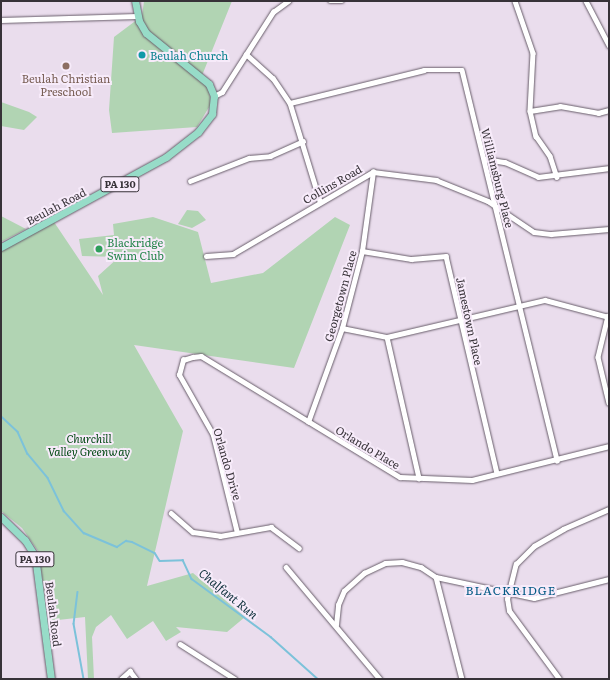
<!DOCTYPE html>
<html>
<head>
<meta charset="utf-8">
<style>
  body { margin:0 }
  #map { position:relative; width:610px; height:680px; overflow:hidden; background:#eadded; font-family:Literata,serif }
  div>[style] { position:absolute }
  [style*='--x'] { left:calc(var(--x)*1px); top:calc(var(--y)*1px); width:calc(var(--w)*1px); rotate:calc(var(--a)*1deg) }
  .green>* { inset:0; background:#b1d4b3 }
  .stream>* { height:1.5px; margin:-0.75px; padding:0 0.75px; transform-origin:0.75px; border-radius:0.75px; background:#7cc2da }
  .roads { filter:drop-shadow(0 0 1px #685d6a) drop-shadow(0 0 1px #685d6a) }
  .minor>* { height:4.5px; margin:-2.25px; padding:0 2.25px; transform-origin:2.25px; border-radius:2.25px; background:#fff }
  .primary>* { height:7px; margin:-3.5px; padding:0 3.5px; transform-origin:3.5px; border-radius:3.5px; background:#97dcc8 }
  .dots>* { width:11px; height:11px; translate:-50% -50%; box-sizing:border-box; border:2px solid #f7ebfa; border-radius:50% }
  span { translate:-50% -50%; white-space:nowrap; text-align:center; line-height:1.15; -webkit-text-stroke:4px #f7ebfa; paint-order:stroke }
  .shield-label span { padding:1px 3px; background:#f7ebfa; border:1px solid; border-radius:3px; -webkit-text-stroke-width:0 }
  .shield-label { font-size:10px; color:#373238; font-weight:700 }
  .culture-label { font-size:11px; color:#0d838f }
  .left { translate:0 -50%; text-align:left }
  .education-label { font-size:11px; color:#785e54 }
  .street-label { font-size:11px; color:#373238 }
  .leisure-label { font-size:11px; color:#27864d }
  .park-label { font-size:11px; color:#004812; font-style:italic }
  .neighbourhood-label { font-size:12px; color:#025984; letter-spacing:1px }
  .water-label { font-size:12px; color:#0f313c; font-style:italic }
  .frame { position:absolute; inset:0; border:2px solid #373238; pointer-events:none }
</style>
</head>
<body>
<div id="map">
  <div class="green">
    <i style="clip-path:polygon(144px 1px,232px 1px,201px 78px,209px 91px,211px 104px,197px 127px,112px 133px,109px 110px,114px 37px,142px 16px)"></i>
    <i style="clip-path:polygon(1px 102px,29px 112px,37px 117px,24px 130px,1px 126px)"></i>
    <i style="clip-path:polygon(187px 210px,198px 211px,206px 220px,192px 228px,178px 224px)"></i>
    <i style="clip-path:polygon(1px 216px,26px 229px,1px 242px)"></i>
    <i style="clip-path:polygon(153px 217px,198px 232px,211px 283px,263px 273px,335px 217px,350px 225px,294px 368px,134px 345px,183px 431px,147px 586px,193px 573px,245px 617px,227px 632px,176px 627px,181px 632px,166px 641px,153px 621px,127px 639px,111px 615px,96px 627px,92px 637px,94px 679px,88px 679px,85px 617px,49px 621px,38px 551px,22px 528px,1px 511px,1px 251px,54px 222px,103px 295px,98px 276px,119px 257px,82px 256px,79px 239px,114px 235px,113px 224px)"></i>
  </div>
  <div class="stream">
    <i style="--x:1;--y:416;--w:23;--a:43"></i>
    <i style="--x:18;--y:432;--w:24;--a:66"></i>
    <i style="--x:28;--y:454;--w:31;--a:50"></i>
    <i style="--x:48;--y:478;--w:37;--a:64"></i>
    <i style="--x:64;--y:511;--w:30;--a:48"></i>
    <i style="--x:84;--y:533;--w:36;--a:23"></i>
    <i style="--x:117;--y:547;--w:11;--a:-34"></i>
    <i style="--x:126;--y:541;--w:6;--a:9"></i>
    <i style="--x:132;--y:542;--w:25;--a:26"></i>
    <i style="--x:155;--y:553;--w:9;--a:58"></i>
    <i style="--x:160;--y:561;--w:23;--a:-2"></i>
    <i style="--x:183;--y:560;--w:21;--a:65"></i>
    <i style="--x:192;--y:579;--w:98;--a:36.3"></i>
    <i style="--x:271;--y:637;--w:63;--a:41.8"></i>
    <i style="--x:78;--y:592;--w:32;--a:97"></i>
    <i style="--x:74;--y:624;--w:56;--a:79.7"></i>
  </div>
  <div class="roads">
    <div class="minor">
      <i style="--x:330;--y:1;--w:12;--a:0"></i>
      <i style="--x:515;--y:1;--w:55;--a:70.9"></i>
      <i style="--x:533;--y:53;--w:58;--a:93"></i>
      <i style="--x:530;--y:111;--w:26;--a:77"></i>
      <i style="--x:536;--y:136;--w:24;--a:55"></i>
      <i style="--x:550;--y:156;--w:22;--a:72"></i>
      <i style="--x:586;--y:1;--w:50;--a:62.4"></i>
      <i style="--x:1;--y:20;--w:136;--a:-1.7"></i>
      <i style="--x:246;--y:54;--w:36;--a:42"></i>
      <i style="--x:273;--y:78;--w:30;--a:56"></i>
      <i style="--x:290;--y:103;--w:102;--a:73"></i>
      <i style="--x:214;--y:96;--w:9;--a:-27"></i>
      <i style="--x:222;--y:92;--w:95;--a:-57.5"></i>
      <i style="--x:273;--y:12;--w:19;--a:-36"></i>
      <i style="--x:290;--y:103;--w:138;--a:-13.8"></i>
      <i style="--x:424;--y:70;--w:38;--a:0"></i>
      <i style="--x:462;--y:70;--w:402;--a:76.3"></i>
      <i style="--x:530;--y:111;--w:30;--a:-9"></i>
      <i style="--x:560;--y:106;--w:39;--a:10"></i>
      <i style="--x:598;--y:113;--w:11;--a:-15"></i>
      <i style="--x:485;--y:159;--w:20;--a:9"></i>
      <i style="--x:505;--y:162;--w:36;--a:24"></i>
      <i style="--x:538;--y:177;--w:72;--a:-7.2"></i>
      <i style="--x:190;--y:181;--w:63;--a:-21.3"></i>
      <i style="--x:249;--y:158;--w:21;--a:-5"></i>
      <i style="--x:270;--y:156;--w:36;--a:-24"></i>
      <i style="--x:362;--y:251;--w:50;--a:9.3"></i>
      <i style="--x:411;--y:259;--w:35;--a:-5"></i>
      <i style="--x:446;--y:256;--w:223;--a:76.8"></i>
      <i style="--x:206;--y:256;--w:27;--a:-4"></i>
      <i style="--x:233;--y:254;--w:162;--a:-30.4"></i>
      <i style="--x:373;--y:172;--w:64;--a:7.2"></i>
      <i style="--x:436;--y:180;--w:56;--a:22"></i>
      <i style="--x:488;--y:201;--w:55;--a:34"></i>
      <i style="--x:534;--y:232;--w:17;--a:7"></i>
      <i style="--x:551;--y:234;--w:58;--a:-4.9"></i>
      <i style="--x:608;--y:316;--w:42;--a:103.7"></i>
      <i style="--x:598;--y:357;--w:47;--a:76.6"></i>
      <i style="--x:342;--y:328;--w:46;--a:11.3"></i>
      <i style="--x:387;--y:337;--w:162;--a:-13.2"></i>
      <i style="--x:545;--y:300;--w:66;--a:14.9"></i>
      <i style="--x:387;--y:337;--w:145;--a:77.2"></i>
      <i style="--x:308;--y:422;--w:100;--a:-70.1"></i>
      <i style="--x:342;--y:328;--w:80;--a:-75.4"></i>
      <i style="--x:362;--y:251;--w:80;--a:-82.1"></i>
      <i style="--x:171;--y:513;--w:29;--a:41"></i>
      <i style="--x:193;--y:532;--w:27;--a:8"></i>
      <i style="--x:220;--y:536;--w:52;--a:-10"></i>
      <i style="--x:271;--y:527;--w:35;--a:37"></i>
      <i style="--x:237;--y:533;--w:101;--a:-103.8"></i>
      <i style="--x:213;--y:435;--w:69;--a:-119.5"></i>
      <i style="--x:179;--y:375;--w:16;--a:-75"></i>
      <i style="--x:183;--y:360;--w:10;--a:-17"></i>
      <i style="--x:193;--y:357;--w:8;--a:-7"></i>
      <i style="--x:201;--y:356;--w:233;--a:31.3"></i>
      <i style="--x:400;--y:477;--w:72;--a:2.4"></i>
      <i style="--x:472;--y:480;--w:141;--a:-13.9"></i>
      <i style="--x:286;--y:567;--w:146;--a:50"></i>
      <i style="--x:436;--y:577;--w:105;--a:75.7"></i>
      <i style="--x:336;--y:625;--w:20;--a:-84"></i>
      <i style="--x:338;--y:605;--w:15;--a:-67"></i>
      <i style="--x:344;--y:591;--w:27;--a:-42"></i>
      <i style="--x:364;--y:573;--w:23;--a:-25"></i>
      <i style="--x:385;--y:563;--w:17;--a:-3"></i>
      <i style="--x:402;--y:562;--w:20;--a:15"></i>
      <i style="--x:421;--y:567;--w:18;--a:34"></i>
      <i style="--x:436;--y:577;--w:100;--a:12.1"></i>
      <i style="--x:534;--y:598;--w:77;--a:-14.2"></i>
      <i style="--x:180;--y:644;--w:65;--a:32.5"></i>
      <i style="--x:121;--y:679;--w:12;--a:-42"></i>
      <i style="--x:130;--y:671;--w:10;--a:53"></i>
      <i style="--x:559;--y:679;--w:84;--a:-126.3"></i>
      <i style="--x:509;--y:611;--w:12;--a:-99"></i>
      <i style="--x:507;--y:599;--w:36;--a:-76"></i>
      <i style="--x:516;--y:564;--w:25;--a:-45"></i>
      <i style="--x:534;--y:546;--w:34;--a:-30"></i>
      <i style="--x:563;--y:529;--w:50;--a:-23.5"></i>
    </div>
    <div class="primary">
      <i style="--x:1;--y:247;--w:188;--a:-28.6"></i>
      <i style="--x:166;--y:157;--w:41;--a:-38"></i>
      <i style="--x:198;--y:132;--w:23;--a:-52"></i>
      <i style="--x:212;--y:114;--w:18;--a:-84"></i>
      <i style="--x:214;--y:96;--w:13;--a:-113"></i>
      <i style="--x:209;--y:84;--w:81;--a:-141"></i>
      <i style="--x:146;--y:33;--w:14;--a:-120"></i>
      <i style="--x:139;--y:21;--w:20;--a:-101"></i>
      <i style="--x:1;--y:517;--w:33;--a:44"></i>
      <i style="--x:25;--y:540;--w:19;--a:58"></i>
      <i style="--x:35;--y:556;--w:124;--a:82.6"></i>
    </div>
  </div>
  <div class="dots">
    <i style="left:142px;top:55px;background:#0f9aa8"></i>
    <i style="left:66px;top:66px;background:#8d6e63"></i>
    <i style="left:99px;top:249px;background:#2e9e5b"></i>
  </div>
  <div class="shield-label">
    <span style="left:120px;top:184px">PA 130</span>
    <span style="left:35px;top:559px">PA 130</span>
  </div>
  <div class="culture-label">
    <span class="left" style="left:150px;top:55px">Beulah Church</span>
  </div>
  <div class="education-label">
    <span style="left:66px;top:85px">Beulah Christian<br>Preschool</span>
  </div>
  <div class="street-label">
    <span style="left:498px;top:178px;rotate:76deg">Williamsburg Place</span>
    <span style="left:332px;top:184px;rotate:-30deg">Collins Road</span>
    <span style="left:56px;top:206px;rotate:-28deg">Beulah Road</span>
    <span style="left:340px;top:296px;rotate:-75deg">Georgetown Place</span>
    <span style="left:470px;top:321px;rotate:78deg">Jamestown Place</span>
    <span style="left:368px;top:447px;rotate:31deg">Orlando Place</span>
    <span style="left:228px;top:464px;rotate:74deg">Orlando Drive</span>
    <span style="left:54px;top:614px;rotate:83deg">Beulah Road</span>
  </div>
  <div class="leisure-label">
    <span class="left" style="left:107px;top:249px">Blackridge<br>Swim Club</span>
  </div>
  <div class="park-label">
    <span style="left:89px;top:445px">Churchill<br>Valley Greenway</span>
  </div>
  <div class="neighbourhood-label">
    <span style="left:511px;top:591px">BLACKRIDGE</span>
  </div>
  <div class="water-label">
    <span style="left:228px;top:594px;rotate:39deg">Chalfant Run</span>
  </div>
  <div class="frame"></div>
</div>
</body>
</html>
